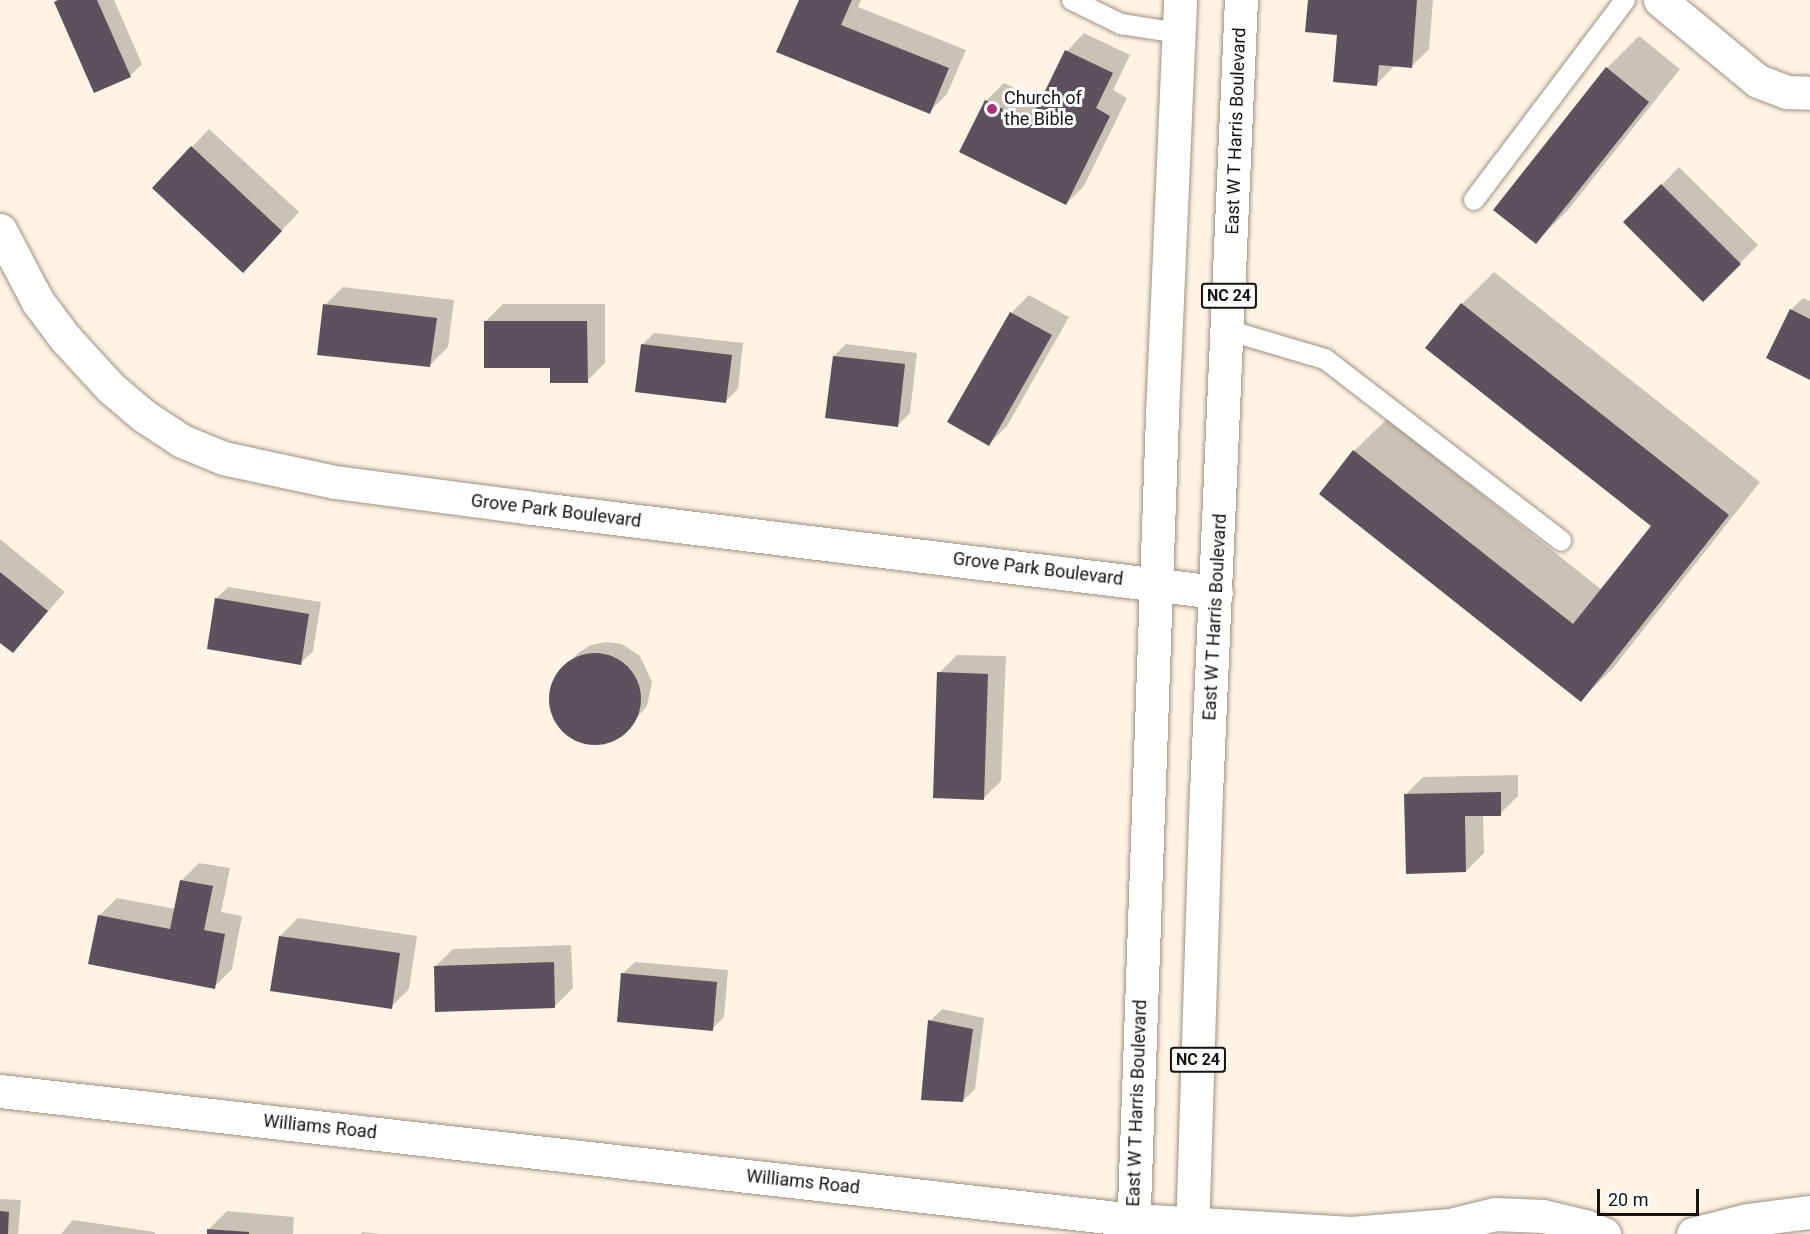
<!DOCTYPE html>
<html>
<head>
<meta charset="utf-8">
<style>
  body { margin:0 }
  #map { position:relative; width:1810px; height:1234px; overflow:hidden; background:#fef3e4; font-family:Roboto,sans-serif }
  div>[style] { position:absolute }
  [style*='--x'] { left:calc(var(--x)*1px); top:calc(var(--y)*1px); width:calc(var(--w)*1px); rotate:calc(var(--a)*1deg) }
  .shadow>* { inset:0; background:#0003 }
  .building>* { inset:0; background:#5c515d }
  .round { border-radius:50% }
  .roads { filter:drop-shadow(0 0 2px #9b9283) drop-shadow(0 0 2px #9b9283) }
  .lane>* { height:20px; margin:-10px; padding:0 10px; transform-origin:10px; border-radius:10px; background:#fff }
  .street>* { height:33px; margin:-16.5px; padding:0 16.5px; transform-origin:16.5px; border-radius:16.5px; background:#fff }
  .primary>* { height:33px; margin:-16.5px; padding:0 16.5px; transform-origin:16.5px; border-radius:16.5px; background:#fff }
  .dots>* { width:16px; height:16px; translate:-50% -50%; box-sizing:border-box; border:3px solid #fff; border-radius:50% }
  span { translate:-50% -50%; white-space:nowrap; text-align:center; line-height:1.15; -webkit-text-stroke:6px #fff; paint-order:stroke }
  .shield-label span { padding:2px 4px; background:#fff; border:2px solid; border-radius:4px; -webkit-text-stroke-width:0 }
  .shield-label { font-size:16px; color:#16120d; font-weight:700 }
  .poi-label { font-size:18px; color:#16120d }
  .left { translate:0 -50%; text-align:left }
  .street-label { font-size:18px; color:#16120d }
  .scale { position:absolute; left:1597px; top:1189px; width:102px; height:27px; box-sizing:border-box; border:3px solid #16120d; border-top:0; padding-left:8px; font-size:18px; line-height:21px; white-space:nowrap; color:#16120d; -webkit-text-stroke:4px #fff; paint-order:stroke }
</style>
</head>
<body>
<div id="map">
  <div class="shadow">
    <i style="clip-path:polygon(58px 0,114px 0,142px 64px,130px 76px)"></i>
    <i style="clip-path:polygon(800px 0,861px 0,858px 7px,966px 50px,947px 94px,929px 112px)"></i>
    <i style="clip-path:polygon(1309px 0,1433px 0,1429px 49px,1411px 67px,1395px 65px,1377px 84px)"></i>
    <i style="clip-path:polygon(1084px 33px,1130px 55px,1113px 90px,1127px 98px,1084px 186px,1066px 204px,961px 151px,986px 101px,1004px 83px,1042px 101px,1067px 51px)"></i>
    <i style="clip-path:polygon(1639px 36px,1680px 69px,1568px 210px,1536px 242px,1607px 68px)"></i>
    <i style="clip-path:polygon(209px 129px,299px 212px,261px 253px,192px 147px)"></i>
    <i style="clip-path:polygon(1679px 167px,1758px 245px,1703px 300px,1625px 222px)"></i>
    <i style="clip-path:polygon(1494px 272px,1760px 482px,1613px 668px,1581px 700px,1321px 494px,1354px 451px,1387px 419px,1602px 590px,1653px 526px,1462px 304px)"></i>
    <i style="clip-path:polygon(343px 287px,454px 300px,448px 347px,430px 365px,325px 305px)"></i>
    <i style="clip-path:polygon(1029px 295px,1069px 317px,1007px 426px,989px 444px,1011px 313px)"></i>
    <i style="clip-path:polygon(1803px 298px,1810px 301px,1810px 378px,1791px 310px)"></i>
    <i style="clip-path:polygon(503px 304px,605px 304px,605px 363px,587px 381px,485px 322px)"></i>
    <i style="clip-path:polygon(654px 333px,743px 343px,738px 389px,726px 401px,642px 345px)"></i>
    <i style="clip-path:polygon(846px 344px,917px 353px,910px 413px,898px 425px,834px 356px)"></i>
    <i style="clip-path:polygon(0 539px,65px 592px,13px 651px,0 641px)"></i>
    <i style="clip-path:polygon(228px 587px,321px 602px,313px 651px,301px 663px,216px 599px)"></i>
    <i style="clip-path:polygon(606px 642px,622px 644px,640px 656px,652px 682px,647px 706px,626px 731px,613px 740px,598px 744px,582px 742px,568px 735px,557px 723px,551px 709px,550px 693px,555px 678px,578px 653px,591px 645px)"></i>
    <i style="clip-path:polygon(957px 655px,1006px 656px,1001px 781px,983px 799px,939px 673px)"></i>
    <i style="clip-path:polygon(1518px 775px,1518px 796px,1500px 814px,1483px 815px,1484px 853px,1466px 871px,1405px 795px,1423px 777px)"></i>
    <i style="clip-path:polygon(199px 863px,230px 868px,221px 912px,242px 916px,232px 969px,214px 987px,99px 916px,117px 898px,176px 909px,181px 881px)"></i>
    <i style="clip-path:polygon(298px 918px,417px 936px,409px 989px,391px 1007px,280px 936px)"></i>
    <i style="clip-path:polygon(571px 945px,573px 988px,555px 1006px,435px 967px,453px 949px)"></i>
    <i style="clip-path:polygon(635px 962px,728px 970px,724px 1017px,712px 1029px,622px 974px)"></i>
    <i style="clip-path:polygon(942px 1009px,984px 1018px,975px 1089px,963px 1101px,930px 1021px)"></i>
    <i style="clip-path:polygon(0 1199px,21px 1200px,18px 1234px,0 1234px)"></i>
    <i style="clip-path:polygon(227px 1211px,294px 1217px,293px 1234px,208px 1234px,209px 1229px)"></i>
    <i style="clip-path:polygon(73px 1220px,155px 1232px,155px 1234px,61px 1234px)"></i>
    <i style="clip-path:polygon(362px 1232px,381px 1234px,361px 1234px)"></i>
  </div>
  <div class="building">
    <i style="clip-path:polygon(58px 0,97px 0,131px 77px,94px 93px,54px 2px)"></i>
    <i style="clip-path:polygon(799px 0,852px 0,841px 25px,949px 68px,930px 114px,776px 52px)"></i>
    <i style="clip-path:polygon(1308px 0,1417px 0,1412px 68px,1379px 65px,1377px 86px,1333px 82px,1337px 35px,1305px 32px)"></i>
    <i style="clip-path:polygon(1065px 50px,1113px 73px,1096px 108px,1110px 116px,1066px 205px,959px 152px,985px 100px,1030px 122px)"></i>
    <i style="clip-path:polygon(1606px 67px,1649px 102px,1536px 244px,1493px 210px)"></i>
    <i style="clip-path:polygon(191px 146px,282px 231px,243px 273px,152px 188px)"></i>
    <i style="clip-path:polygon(1661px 184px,1741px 264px,1703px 302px,1623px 222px)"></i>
    <i style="clip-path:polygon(1461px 303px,1729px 515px,1581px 702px,1319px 494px,1353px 450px,1573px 624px,1651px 526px,1425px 348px)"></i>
    <i style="clip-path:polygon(323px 304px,437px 318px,430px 367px,317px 355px)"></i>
    <i style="clip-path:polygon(1790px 309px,1810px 319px,1810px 380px,1766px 358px)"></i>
    <i style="clip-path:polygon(1010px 312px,1052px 335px,989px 446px,947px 422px)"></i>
    <i style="clip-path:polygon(484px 321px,587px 321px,588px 383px,550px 383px,550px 368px,484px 368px)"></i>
    <i style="clip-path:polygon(641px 344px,732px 355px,726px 403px,635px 392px)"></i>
    <i style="clip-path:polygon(833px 356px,905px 364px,898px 427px,825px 418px)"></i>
    <i style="clip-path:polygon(0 572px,48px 611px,13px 653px,0 643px)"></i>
    <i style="clip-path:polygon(215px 598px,309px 614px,301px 665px,207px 649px)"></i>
    <i class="round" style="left:549px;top:653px;width:92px;height:92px"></i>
    <i style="clip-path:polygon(937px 672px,988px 674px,984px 800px,933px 798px)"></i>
    <i style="clip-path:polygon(1501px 792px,1501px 816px,1465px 816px,1466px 872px,1406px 874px,1404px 794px)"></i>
    <i style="clip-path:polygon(180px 880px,213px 886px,204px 930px,225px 934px,215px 989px,88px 964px,98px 915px,170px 929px)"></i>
    <i style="clip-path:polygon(279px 936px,400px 953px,392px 1009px,270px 991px)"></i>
    <i style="clip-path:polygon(554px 962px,555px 1008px,435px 1012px,434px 966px)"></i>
    <i style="clip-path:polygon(621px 973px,717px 982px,713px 1031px,617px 1022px)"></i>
    <i style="clip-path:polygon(928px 1020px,973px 1029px,963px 1102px,921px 1100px)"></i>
    <i style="clip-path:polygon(0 1211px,9px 1212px,8px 1234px,0 1234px)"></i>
    <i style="clip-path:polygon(207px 1229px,249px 1232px,249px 1234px,207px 1234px)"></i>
  </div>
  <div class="roads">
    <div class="lane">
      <i style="--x:1072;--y:0;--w:55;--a:26.1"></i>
      <i style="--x:1121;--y:24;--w:59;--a:8.8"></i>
      <i style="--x:1474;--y:200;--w:251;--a:-52.9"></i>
      <i style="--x:1227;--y:330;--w:102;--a:16.5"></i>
      <i style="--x:1325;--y:359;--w:298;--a:37.6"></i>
    </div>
    <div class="street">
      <i style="--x:1660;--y:0;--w:127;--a:39.6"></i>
      <i style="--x:1758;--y:81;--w:30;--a:21"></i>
      <i style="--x:1786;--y:92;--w:24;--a:2"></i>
      <i style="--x:0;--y:230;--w:81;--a:62.2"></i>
      <i style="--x:38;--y:302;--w:45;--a:53.1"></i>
      <i style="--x:65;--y:338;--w:68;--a:47.4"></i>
      <i style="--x:111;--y:388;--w:43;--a:40.3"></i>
      <i style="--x:144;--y:416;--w:45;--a:33.3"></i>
      <i style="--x:182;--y:441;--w:44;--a:22.5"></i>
      <i style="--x:223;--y:458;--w:115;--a:12.1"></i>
      <i style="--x:335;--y:482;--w:199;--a:7.5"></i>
      <i style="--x:532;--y:508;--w:689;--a:7"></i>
      <i style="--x:0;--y:1091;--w:1141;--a:6.49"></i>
      <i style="--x:1134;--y:1220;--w:217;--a:3.4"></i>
      <i style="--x:1351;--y:1233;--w:99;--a:-4.6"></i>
      <i style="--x:1450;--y:1225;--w:46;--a:-13.7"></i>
      <i style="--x:1495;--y:1214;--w:48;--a:2.4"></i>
      <i style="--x:1543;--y:1216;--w:43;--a:13.4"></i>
      <i style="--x:1585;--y:1226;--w:21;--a:23"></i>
      <i style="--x:1693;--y:1234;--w:56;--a:-14.5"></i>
      <i style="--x:1747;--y:1220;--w:64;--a:-7.2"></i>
    </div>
    <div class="primary">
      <i style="--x:1133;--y:1234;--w:821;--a:-87.97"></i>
      <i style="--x:1162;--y:414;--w:414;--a:-87.5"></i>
      <i style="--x:1192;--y:1234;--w:440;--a:-88.2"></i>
      <i style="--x:1206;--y:794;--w:795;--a:-87.48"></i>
    </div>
  </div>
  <div class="dots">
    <i style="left:992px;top:109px;background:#aa2e81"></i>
  </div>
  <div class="shield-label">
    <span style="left:1229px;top:296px">NC 24</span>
    <span style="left:1198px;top:1060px">NC 24</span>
  </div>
  <div class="poi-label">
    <span class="left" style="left:1004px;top:109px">Church of<br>the Bible</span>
  </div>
  <div class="street-label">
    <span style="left:1236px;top:131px;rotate:-88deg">East W T Harris Boulevard</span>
    <span style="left:556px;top:511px;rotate:7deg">Grove Park Boulevard</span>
    <span style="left:1038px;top:569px;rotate:7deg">Grove Park Boulevard</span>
    <span style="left:1215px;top:617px;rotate:-87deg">East W T Harris Boulevard</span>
    <span style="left:1137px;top:1103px;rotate:-88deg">East W T Harris Boulevard</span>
    <span style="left:320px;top:1127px;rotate:6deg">Williams Road</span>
    <span style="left:803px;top:1182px;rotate:6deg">Williams Road</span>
  </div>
  <div class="scale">20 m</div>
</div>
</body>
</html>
